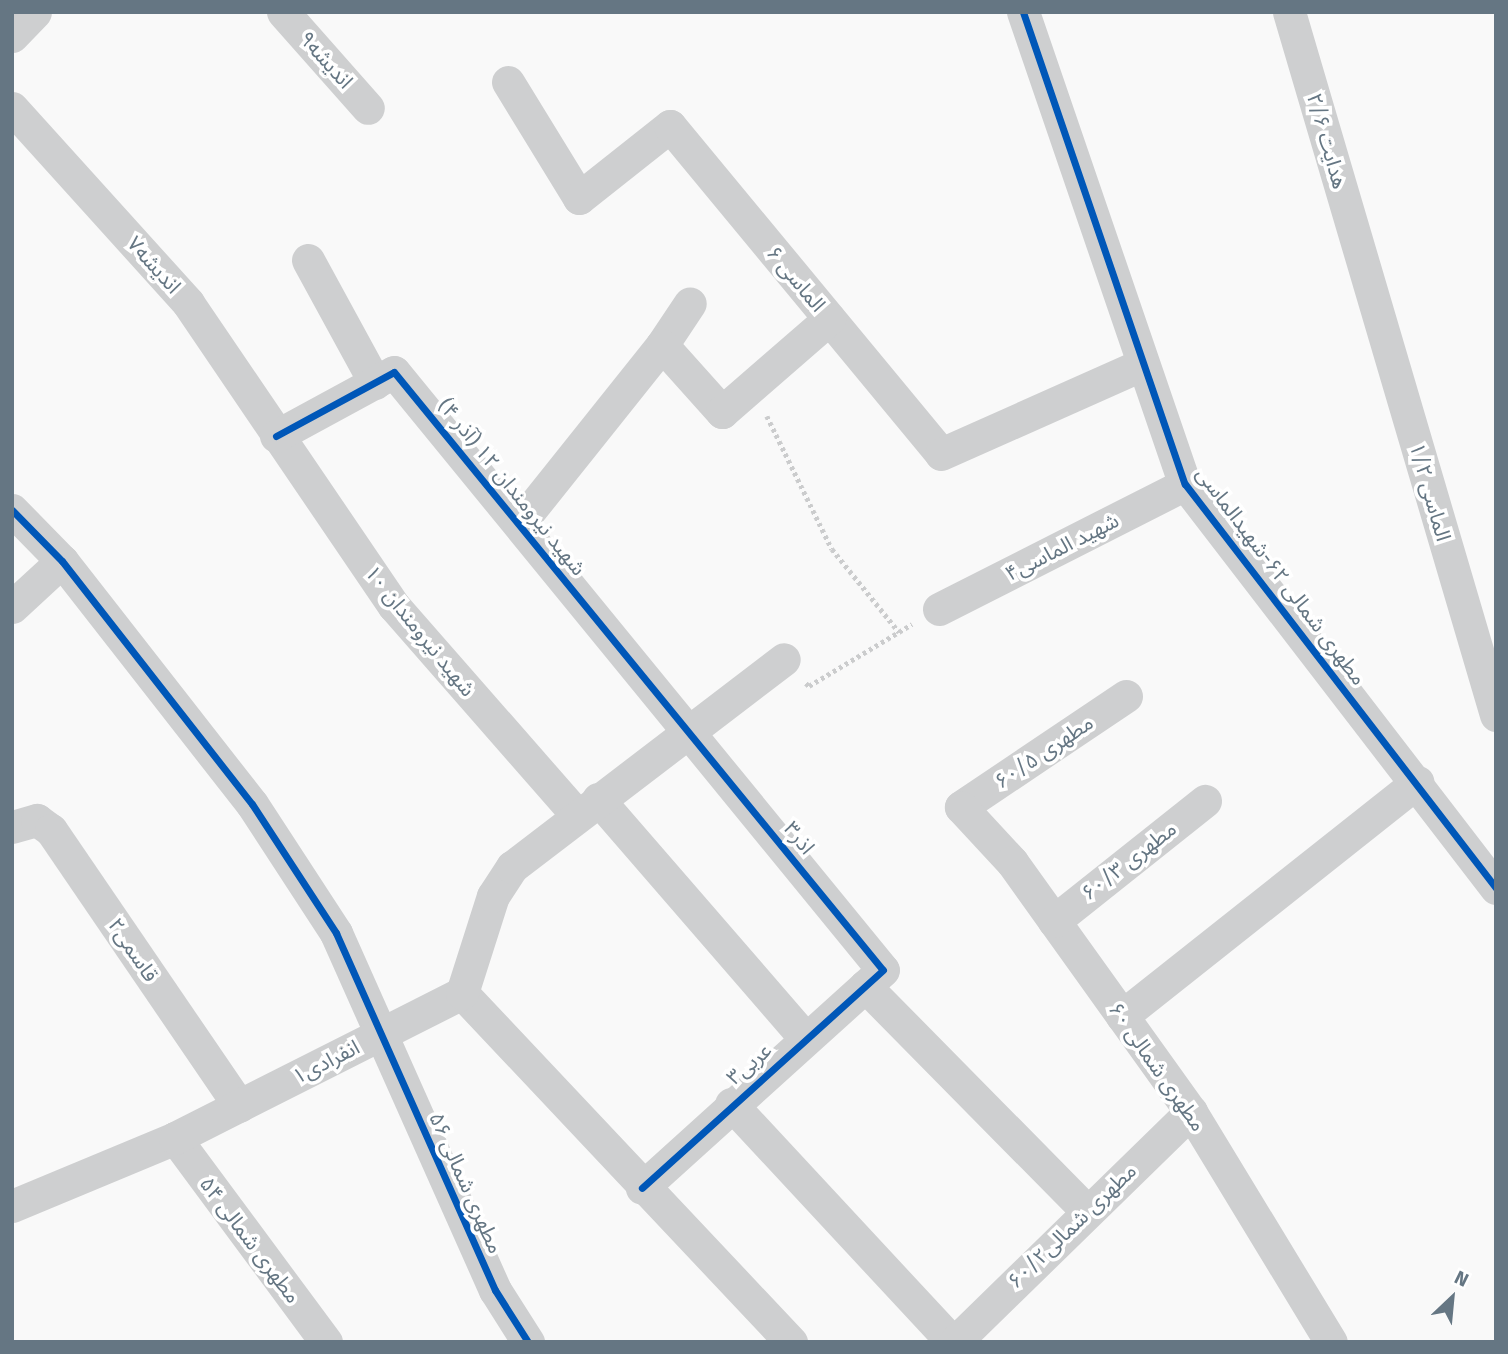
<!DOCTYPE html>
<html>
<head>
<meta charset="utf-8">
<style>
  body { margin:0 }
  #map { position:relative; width:1508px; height:1354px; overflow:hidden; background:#f9f9f9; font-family:"Fira Sans","Noto Sans Arabic",sans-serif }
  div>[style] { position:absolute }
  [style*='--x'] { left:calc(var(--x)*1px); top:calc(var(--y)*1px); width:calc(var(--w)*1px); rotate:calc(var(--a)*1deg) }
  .path>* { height:4.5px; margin-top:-2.25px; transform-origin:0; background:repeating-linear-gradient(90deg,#cbcccd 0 3.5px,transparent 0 7px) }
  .street>* { height:33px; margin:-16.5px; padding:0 16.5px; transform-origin:16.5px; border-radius:16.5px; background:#cecfd0 }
  .cycleway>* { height:7px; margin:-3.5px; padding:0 3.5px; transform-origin:3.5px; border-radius:3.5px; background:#0057b8 }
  span { translate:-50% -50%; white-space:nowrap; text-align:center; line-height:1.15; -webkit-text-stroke:7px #fff; paint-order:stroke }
  .street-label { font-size:21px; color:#657683 }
  .frame { position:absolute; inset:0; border:14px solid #657683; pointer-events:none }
  .north { position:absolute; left:1417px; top:1263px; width:70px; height:70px; -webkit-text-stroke:5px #fff; paint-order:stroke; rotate:26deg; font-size:19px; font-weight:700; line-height:28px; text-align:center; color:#657683 }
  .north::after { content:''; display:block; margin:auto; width:24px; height:32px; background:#657683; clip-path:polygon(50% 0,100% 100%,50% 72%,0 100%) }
</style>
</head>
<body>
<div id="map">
  <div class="path">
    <i style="--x:767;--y:416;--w:148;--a:64"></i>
    <i style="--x:832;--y:549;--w:107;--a:51.1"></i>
    <i style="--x:806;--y:683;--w:4;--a:45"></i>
    <i style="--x:809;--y:686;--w:120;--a:-31"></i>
  </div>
  <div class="street">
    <i style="--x:283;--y:12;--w:128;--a:48.5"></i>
    <i style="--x:1023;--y:12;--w:499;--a:71.1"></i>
    <i style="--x:1185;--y:484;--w:510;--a:52.41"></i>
    <i style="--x:1289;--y:12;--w:733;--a:73.59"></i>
    <i style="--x:12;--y:36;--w:33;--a:-46"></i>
    <i style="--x:508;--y:82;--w:136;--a:58.5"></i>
    <i style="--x:579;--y:198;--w:116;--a:-38.4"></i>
    <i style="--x:670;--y:126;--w:425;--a:50.4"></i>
    <i style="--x:941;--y:454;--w:221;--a:-24"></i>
    <i style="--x:12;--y:108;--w:263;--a:47.9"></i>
    <i style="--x:188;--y:303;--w:366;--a:55.8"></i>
    <i style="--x:394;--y:606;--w:278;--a:48.8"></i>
    <i style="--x:308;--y:260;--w:140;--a:61.4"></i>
    <i style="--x:662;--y:345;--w:50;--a:-56.3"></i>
    <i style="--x:276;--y:436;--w:134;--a:-28.5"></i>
    <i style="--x:394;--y:372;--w:772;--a:50.73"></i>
    <i style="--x:883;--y:970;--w:325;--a:137.9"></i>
    <i style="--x:12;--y:510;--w:71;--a:45.6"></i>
    <i style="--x:62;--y:561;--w:308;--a:52"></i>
    <i style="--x:252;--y:804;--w:154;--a:56.9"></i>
    <i style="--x:336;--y:933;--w:391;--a:66"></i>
    <i style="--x:495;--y:1290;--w:62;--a:57.6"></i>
    <i style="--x:519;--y:524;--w:229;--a:-51.4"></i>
    <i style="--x:662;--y:345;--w:90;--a:48.2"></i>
    <i style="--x:722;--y:412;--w:142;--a:-41"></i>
    <i style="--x:12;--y:607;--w:68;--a:-42.6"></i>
    <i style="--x:939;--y:609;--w:276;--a:-26.9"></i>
    <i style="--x:1126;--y:696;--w:199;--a:146.1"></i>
    <i style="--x:961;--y:807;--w:75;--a:47.2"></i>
    <i style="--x:1012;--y:862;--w:307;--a:54.4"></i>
    <i style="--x:1191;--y:1112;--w:269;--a:58.7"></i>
    <i style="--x:598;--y:799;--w:316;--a:49.1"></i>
    <i style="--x:12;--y:827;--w:26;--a:-16"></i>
    <i style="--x:37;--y:820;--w:17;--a:36"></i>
    <i style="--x:51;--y:830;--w:334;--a:55.7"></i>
    <i style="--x:1054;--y:921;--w:193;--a:-38.5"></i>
    <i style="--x:865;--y:986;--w:315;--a:45.4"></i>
    <i style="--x:462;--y:993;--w:480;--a:46.7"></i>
    <i style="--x:1122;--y:1016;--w:377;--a:-38.4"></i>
    <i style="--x:731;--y:1104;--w:325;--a:47.1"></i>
    <i style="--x:175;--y:1138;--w:254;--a:53.5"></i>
    <i style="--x:12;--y:1206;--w:177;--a:-22.6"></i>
    <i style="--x:175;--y:1138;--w:322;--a:-26.8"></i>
    <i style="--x:462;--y:993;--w:102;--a:-72.3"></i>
    <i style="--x:493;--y:896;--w:35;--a:-57"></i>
    <i style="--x:512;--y:867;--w:342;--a:-37.4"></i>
    <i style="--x:955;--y:1342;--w:330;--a:-44.3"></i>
  </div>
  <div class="cycleway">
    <i style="--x:1023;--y:12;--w:499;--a:71.1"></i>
    <i style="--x:1185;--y:484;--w:510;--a:52.41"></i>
    <i style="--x:276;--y:436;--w:134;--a:-28.5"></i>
    <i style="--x:394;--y:372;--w:772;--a:50.73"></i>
    <i style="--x:883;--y:970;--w:325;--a:137.9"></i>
    <i style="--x:12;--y:510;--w:71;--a:45.6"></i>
    <i style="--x:62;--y:561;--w:308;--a:52"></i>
    <i style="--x:252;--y:804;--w:154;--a:56.9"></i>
    <i style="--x:336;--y:933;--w:391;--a:66"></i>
    <i style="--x:495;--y:1290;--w:62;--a:57.6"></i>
  </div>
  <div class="street-label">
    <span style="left:326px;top:60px;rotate:48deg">اندیشه۹</span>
    <span style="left:1327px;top:141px;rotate:74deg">هدایت ۲/۶</span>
    <span style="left:154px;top:265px;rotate:48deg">اندیشه۷</span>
    <span style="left:796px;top:279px;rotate:50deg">الماسی ۶</span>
    <span style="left:512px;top:487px;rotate:51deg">شهید نیرومندان ۱۲ (آذر ۴)</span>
    <span style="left:1430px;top:492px;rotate:74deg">الماسی ۱/۲</span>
    <span style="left:1062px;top:547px;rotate:-27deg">شهید الماسی۴</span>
    <span style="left:1281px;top:576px;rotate:53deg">مطهری شمالی ۶۲-شهیدالماسی</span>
    <span style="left:420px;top:631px;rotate:51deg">شهید نیرومندان ۱۰</span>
    <span style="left:1044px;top:752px;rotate:-34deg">مطهری ۶۰/۵</span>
    <span style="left:799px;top:838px;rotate:51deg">اذر۳</span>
    <span style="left:1129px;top:861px;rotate:-38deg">مطهری ۶۰/۳</span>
    <span style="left:133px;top:950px;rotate:56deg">قاسمی۲</span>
    <span style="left:326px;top:1062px;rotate:-27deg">انفرادی۱</span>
    <span style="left:749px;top:1064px;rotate:-41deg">عربی۳</span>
    <span style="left:1157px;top:1067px;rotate:55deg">مطهری شمالی ۶۰</span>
    <span style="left:466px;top:1183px;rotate:66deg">مطهری شمالی ۵۶</span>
    <span style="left:1072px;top:1226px;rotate:-44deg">مطهری شمالی۶۰/۲</span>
    <span style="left:250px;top:1240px;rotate:53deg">مطهری شمالی ۵۴</span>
  </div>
  <div class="frame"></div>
  <div class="north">N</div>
</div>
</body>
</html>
